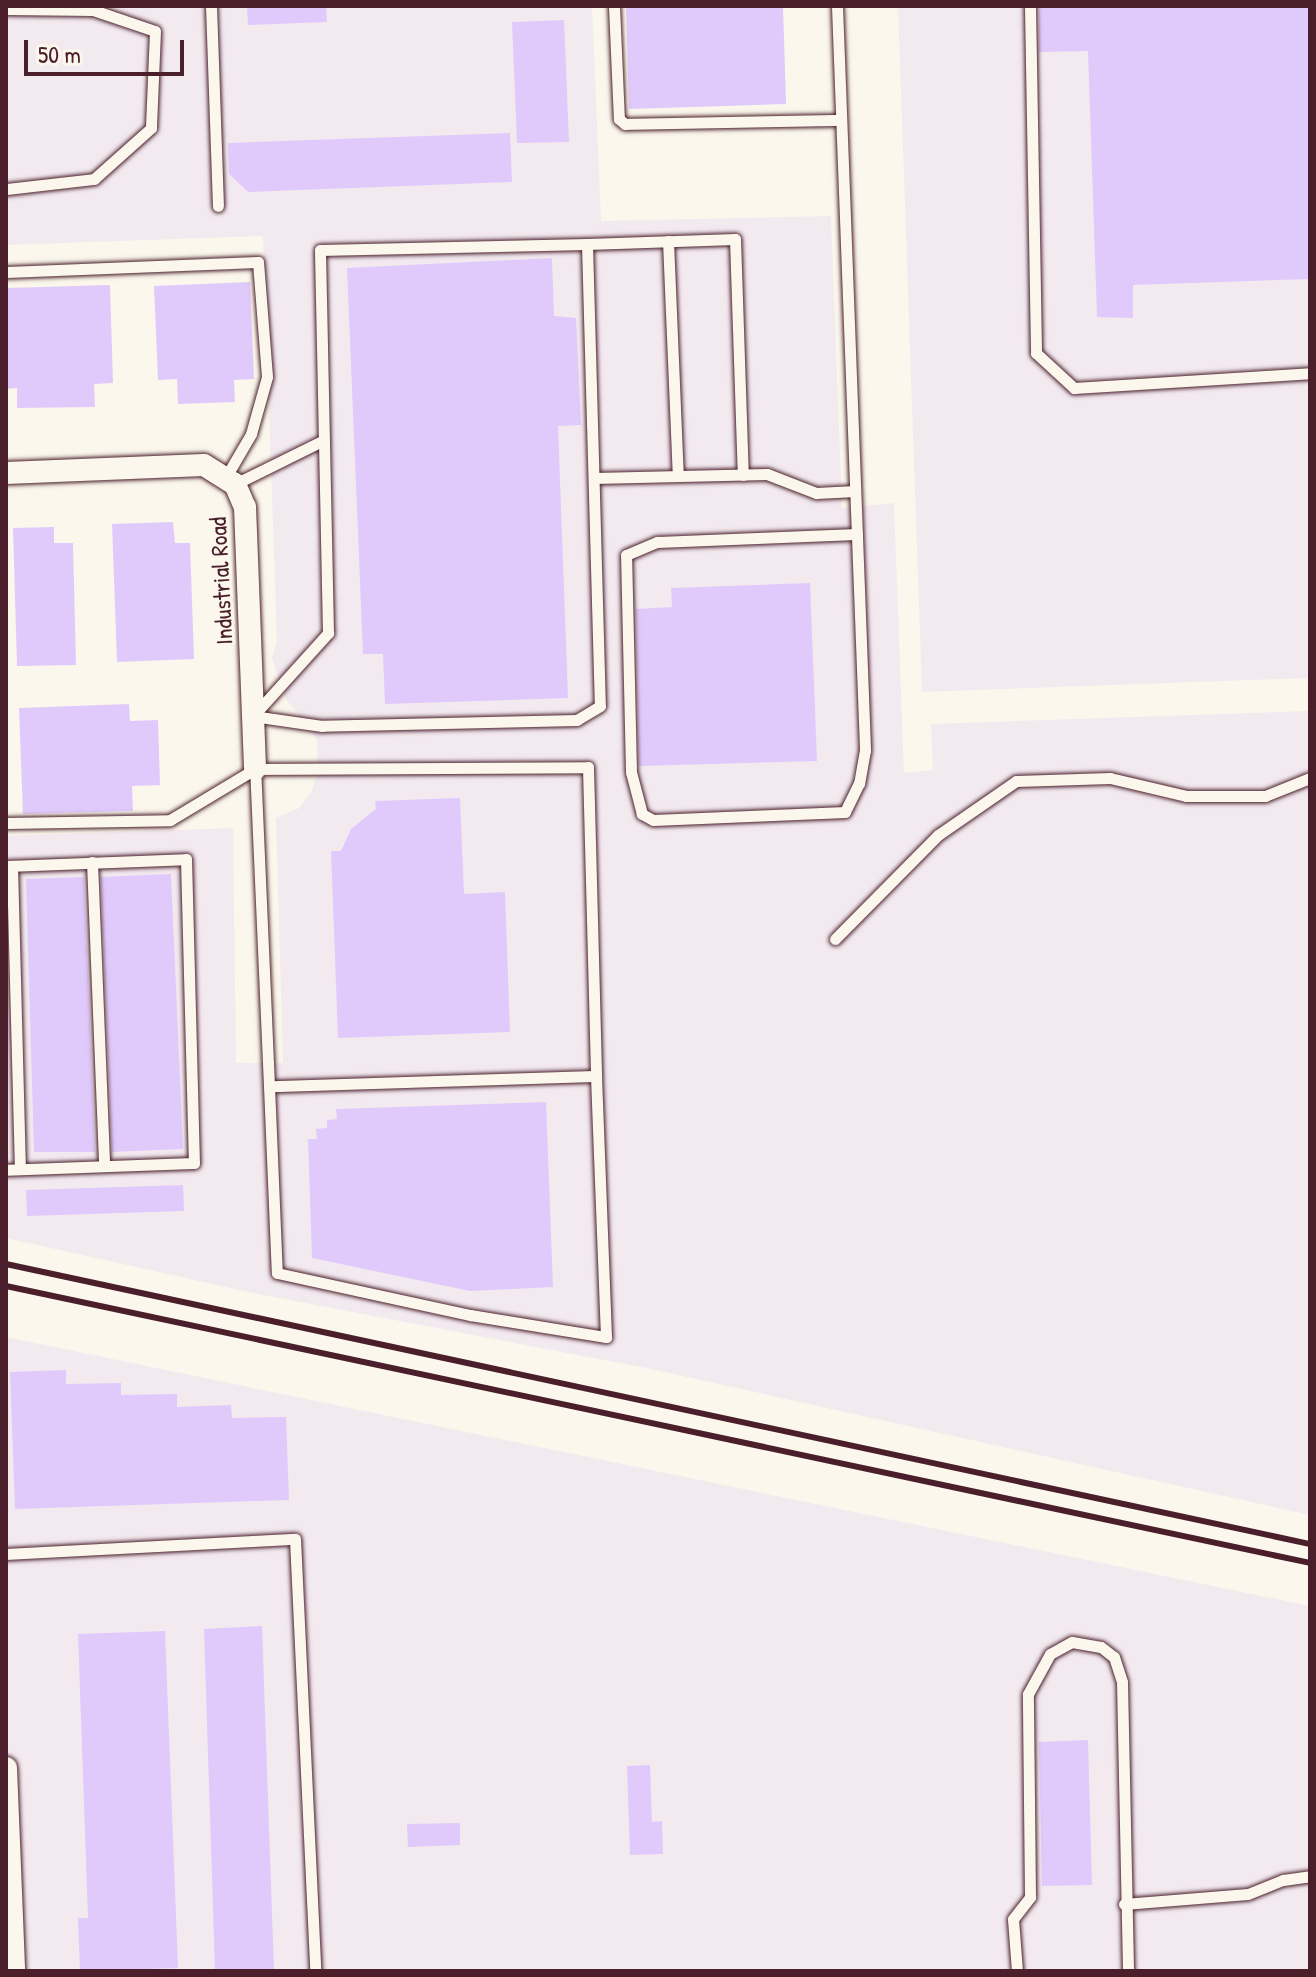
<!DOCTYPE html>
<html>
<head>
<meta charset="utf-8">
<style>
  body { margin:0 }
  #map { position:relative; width:1316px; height:1977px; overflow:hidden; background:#fbf7ec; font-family:"Patrick Hand",sans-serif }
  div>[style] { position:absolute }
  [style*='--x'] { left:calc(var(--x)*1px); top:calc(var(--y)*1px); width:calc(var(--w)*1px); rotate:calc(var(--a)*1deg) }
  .built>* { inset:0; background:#f3eaf0 }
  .building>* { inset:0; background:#e0cafb }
  .roads { filter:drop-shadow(0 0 2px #4a1f2b) drop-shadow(0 0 2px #4a1f2b) }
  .lane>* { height:11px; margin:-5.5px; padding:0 5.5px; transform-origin:5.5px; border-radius:5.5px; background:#fbf7ec }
  .street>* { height:22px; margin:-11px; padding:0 11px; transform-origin:11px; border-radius:11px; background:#fbf7ec }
  .rail>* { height:6px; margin:-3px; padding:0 3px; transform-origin:3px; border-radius:3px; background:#4a1f2b }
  span { translate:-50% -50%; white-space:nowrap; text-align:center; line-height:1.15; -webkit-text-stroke:6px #fbf7ec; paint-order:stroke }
  .street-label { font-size:24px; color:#4a1f2b }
  .frame { position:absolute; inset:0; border:8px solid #4a1f2b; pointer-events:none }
  .scale { position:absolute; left:24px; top:40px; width:160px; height:36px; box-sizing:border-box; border:4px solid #4a1f2b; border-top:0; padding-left:10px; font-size:24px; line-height:28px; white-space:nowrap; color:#4a1f2b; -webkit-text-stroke:6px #fbf7ec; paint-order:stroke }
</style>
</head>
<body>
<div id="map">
  <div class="built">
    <i style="clip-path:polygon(6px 6px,592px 6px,601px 221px,831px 216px,842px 508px,894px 503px,904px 773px,933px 770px,931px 724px,1310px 711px,1310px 1515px,646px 1368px,248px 1292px,6px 1238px,6px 836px,233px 828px,236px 1063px,283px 1063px,276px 818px,299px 808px,312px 791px,318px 770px,317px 739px,286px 699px,272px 658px,277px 642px,263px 236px,6px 245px)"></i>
    <i style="clip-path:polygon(898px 6px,1310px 6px,1310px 678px,922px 692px)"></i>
    <i style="clip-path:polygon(6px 1337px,1310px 1606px,1310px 1971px,6px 1971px)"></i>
  </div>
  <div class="building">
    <i style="clip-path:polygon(247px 6px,326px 6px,327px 22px,248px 25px)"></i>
    <i style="clip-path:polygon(626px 6px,783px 6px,786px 104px,629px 109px)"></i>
    <i style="clip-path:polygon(1039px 6px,1310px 6px,1310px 279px,1133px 285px,1133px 318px,1097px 317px,1088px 51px,1039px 52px)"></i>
    <i style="clip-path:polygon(564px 20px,569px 142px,517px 143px,512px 22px)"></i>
    <i style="clip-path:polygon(510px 133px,512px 182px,248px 192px,229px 174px,228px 143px)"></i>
    <i style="clip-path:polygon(552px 258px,554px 316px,576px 318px,581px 425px,558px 426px,568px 698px,385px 704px,383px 654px,363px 654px,347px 268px)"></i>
    <i style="clip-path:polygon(250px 282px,254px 379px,234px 380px,235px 402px,178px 404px,177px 379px,158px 380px,154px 286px)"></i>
    <i style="clip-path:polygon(110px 285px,113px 383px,94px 384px,95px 407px,17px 408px,17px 388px,6px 389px,6px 288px)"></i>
    <i style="clip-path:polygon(173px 522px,175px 543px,190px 543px,194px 659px,117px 662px,112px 524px)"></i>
    <i style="clip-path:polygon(54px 527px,54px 543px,73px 543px,76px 665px,17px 666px,13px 528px)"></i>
    <i style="clip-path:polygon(810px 583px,817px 761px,639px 766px,636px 609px,672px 607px,671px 588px)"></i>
    <i style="clip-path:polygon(129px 704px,130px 721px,158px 720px,160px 785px,132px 786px,133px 811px,23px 814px,19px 708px)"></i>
    <i style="clip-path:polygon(460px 798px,464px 894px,505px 892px,510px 1032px,338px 1038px,331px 851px,341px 851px,351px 829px,376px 809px,375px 801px)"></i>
    <i style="clip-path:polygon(171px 874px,183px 1149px,112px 1152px,101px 877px)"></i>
    <i style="clip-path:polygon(84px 877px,95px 1152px,34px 1152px,26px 879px)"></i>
    <i style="clip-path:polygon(546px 1102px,553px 1287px,470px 1291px,312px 1258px,308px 1139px,317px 1139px,316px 1129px,327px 1128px,327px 1120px,337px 1119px,336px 1109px)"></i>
    <i style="clip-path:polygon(183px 1185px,184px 1211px,27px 1216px,26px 1190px)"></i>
    <i style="clip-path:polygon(66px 1370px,66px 1384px,121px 1383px,121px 1395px,177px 1394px,177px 1407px,231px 1405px,232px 1418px,286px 1417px,289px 1500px,15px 1509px,10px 1372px)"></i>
    <i style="clip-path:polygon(262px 1626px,274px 1971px,215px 1971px,204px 1629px)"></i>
    <i style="clip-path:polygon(165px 1631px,178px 1968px,80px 1971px,78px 1918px,88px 1918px,78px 1634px)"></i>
    <i style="clip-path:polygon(1088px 1740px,1092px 1885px,1042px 1886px,1039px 1742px)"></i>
    <i style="clip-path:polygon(650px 1765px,652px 1822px,662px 1821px,663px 1854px,630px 1855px,627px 1766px)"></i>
    <i style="clip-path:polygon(460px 1823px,460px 1845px,408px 1847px,407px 1824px)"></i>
  </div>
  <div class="roads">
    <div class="lane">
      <i style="--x:211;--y:6;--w:200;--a:88"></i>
      <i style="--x:614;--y:6;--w:113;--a:87.5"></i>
      <i style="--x:619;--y:119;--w:8;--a:40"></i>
      <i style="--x:625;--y:124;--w:216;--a:-1.1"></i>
      <i style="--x:837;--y:6;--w:745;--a:87.84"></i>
      <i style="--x:865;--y:750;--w:34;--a:100"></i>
      <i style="--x:859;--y:783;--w:32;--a:116"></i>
      <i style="--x:845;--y:812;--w:192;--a:177.6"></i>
      <i style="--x:653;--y:820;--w:13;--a:-151"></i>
      <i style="--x:642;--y:814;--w:43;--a:-104.7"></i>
      <i style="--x:631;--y:772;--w:217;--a:-91.3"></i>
      <i style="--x:626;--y:555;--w:34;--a:-23"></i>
      <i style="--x:657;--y:542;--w:200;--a:-2.3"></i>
      <i style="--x:1030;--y:6;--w:347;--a:89"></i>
      <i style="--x:1036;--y:353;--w:52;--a:42.6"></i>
      <i style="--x:1074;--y:388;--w:236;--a:-3.6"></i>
      <i style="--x:6;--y:9;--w:87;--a:0.7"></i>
      <i style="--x:93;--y:10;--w:65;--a:18.7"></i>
      <i style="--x:155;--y:31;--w:97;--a:92.4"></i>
      <i style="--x:151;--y:128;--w:76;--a:138.2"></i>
      <i style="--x:94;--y:179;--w:89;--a:173.5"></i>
      <i style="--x:668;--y:241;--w:235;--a:87.6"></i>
      <i style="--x:587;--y:244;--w:462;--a:88.4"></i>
      <i style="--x:600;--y:706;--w:27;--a:149"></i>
      <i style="--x:577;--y:720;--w:255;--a:178.7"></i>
      <i style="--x:322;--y:726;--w:70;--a:-171.8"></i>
      <i style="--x:253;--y:716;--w:112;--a:-47.9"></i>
      <i style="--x:328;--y:633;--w:383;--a:-91.2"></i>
      <i style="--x:320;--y:250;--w:267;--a:-1.3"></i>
      <i style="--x:587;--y:244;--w:148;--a:-1.9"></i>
      <i style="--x:735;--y:239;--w:236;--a:88.1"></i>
      <i style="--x:6;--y:272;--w:252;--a:-2.3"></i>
      <i style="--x:258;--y:262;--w:115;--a:85.5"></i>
      <i style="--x:267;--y:377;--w:59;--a:105.7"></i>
      <i style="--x:251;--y:434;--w:48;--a:120.3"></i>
      <i style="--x:594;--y:478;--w:173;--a:-1.3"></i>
      <i style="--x:767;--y:474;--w:53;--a:21.2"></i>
      <i style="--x:816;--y:493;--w:39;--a:-3"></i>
      <i style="--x:235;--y:484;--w:99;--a:-26.3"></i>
      <i style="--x:6;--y:823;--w:164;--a:-1"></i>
      <i style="--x:170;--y:820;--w:99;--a:-31"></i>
      <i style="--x:255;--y:769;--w:333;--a:-0.3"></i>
      <i style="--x:588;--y:767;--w:309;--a:88.5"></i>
      <i style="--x:596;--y:1076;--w:327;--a:178.2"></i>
      <i style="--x:269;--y:1086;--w:317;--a:-92.5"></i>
      <i style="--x:92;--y:862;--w:304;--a:87.7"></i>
      <i style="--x:6;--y:866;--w:180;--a:-2.2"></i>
      <i style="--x:186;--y:859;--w:304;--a:88.5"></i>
      <i style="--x:194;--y:1163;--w:188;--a:177.9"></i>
      <i style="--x:12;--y:866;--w:303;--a:88.5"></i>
      <i style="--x:835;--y:939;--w:146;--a:-45.3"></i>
      <i style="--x:938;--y:835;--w:95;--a:-34.7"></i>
      <i style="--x:1016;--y:781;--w:94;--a:-1.8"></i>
      <i style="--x:1110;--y:778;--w:78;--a:13.3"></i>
      <i style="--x:1186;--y:796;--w:79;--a:0"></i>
      <i style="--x:1265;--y:796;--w:48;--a:-21.8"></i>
      <i style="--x:269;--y:1086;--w:187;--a:87.6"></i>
      <i style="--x:277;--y:1273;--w:198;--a:12.3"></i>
      <i style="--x:470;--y:1315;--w:138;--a:9.2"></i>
      <i style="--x:606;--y:1337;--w:261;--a:-92.2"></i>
      <i style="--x:6;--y:1554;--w:289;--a:-3"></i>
      <i style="--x:295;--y:1539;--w:432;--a:87.3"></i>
      <i style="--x:1124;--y:1904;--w:124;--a:-4.6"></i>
      <i style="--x:1248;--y:1894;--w:38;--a:-22"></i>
      <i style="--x:1283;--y:1880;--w:27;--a:-8"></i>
      <i style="--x:1017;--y:1971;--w:52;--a:-94.4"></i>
      <i style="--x:1013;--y:1919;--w:28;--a:-52"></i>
      <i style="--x:1030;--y:1897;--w:203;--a:-90.6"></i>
      <i style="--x:1028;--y:1694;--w:46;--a:-61.2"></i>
      <i style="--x:1050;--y:1654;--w:25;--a:-29"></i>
      <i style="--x:1072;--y:1642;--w:29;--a:10"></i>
      <i style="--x:1101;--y:1647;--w:16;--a:38"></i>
      <i style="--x:1114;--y:1657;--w:26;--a:72"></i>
      <i style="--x:1122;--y:1682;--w:289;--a:88.8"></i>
    </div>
    <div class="street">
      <i style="--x:6;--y:473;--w:198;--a:-2.3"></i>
      <i style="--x:204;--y:465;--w:36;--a:32"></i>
      <i style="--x:235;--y:484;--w:25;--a:67"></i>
      <i style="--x:245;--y:507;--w:262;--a:87.8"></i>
      <i style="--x:6;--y:1768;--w:203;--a:87.7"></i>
    </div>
  </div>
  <div class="rail">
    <i style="--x:6;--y:1264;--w:1334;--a:12.12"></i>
    <i style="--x:6;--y:1286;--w:1333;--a:11.99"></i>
  </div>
  <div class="street-label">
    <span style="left:221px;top:581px;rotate:-93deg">Industrial Road</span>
  </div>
  <div class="frame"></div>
  <div class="scale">50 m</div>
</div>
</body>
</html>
